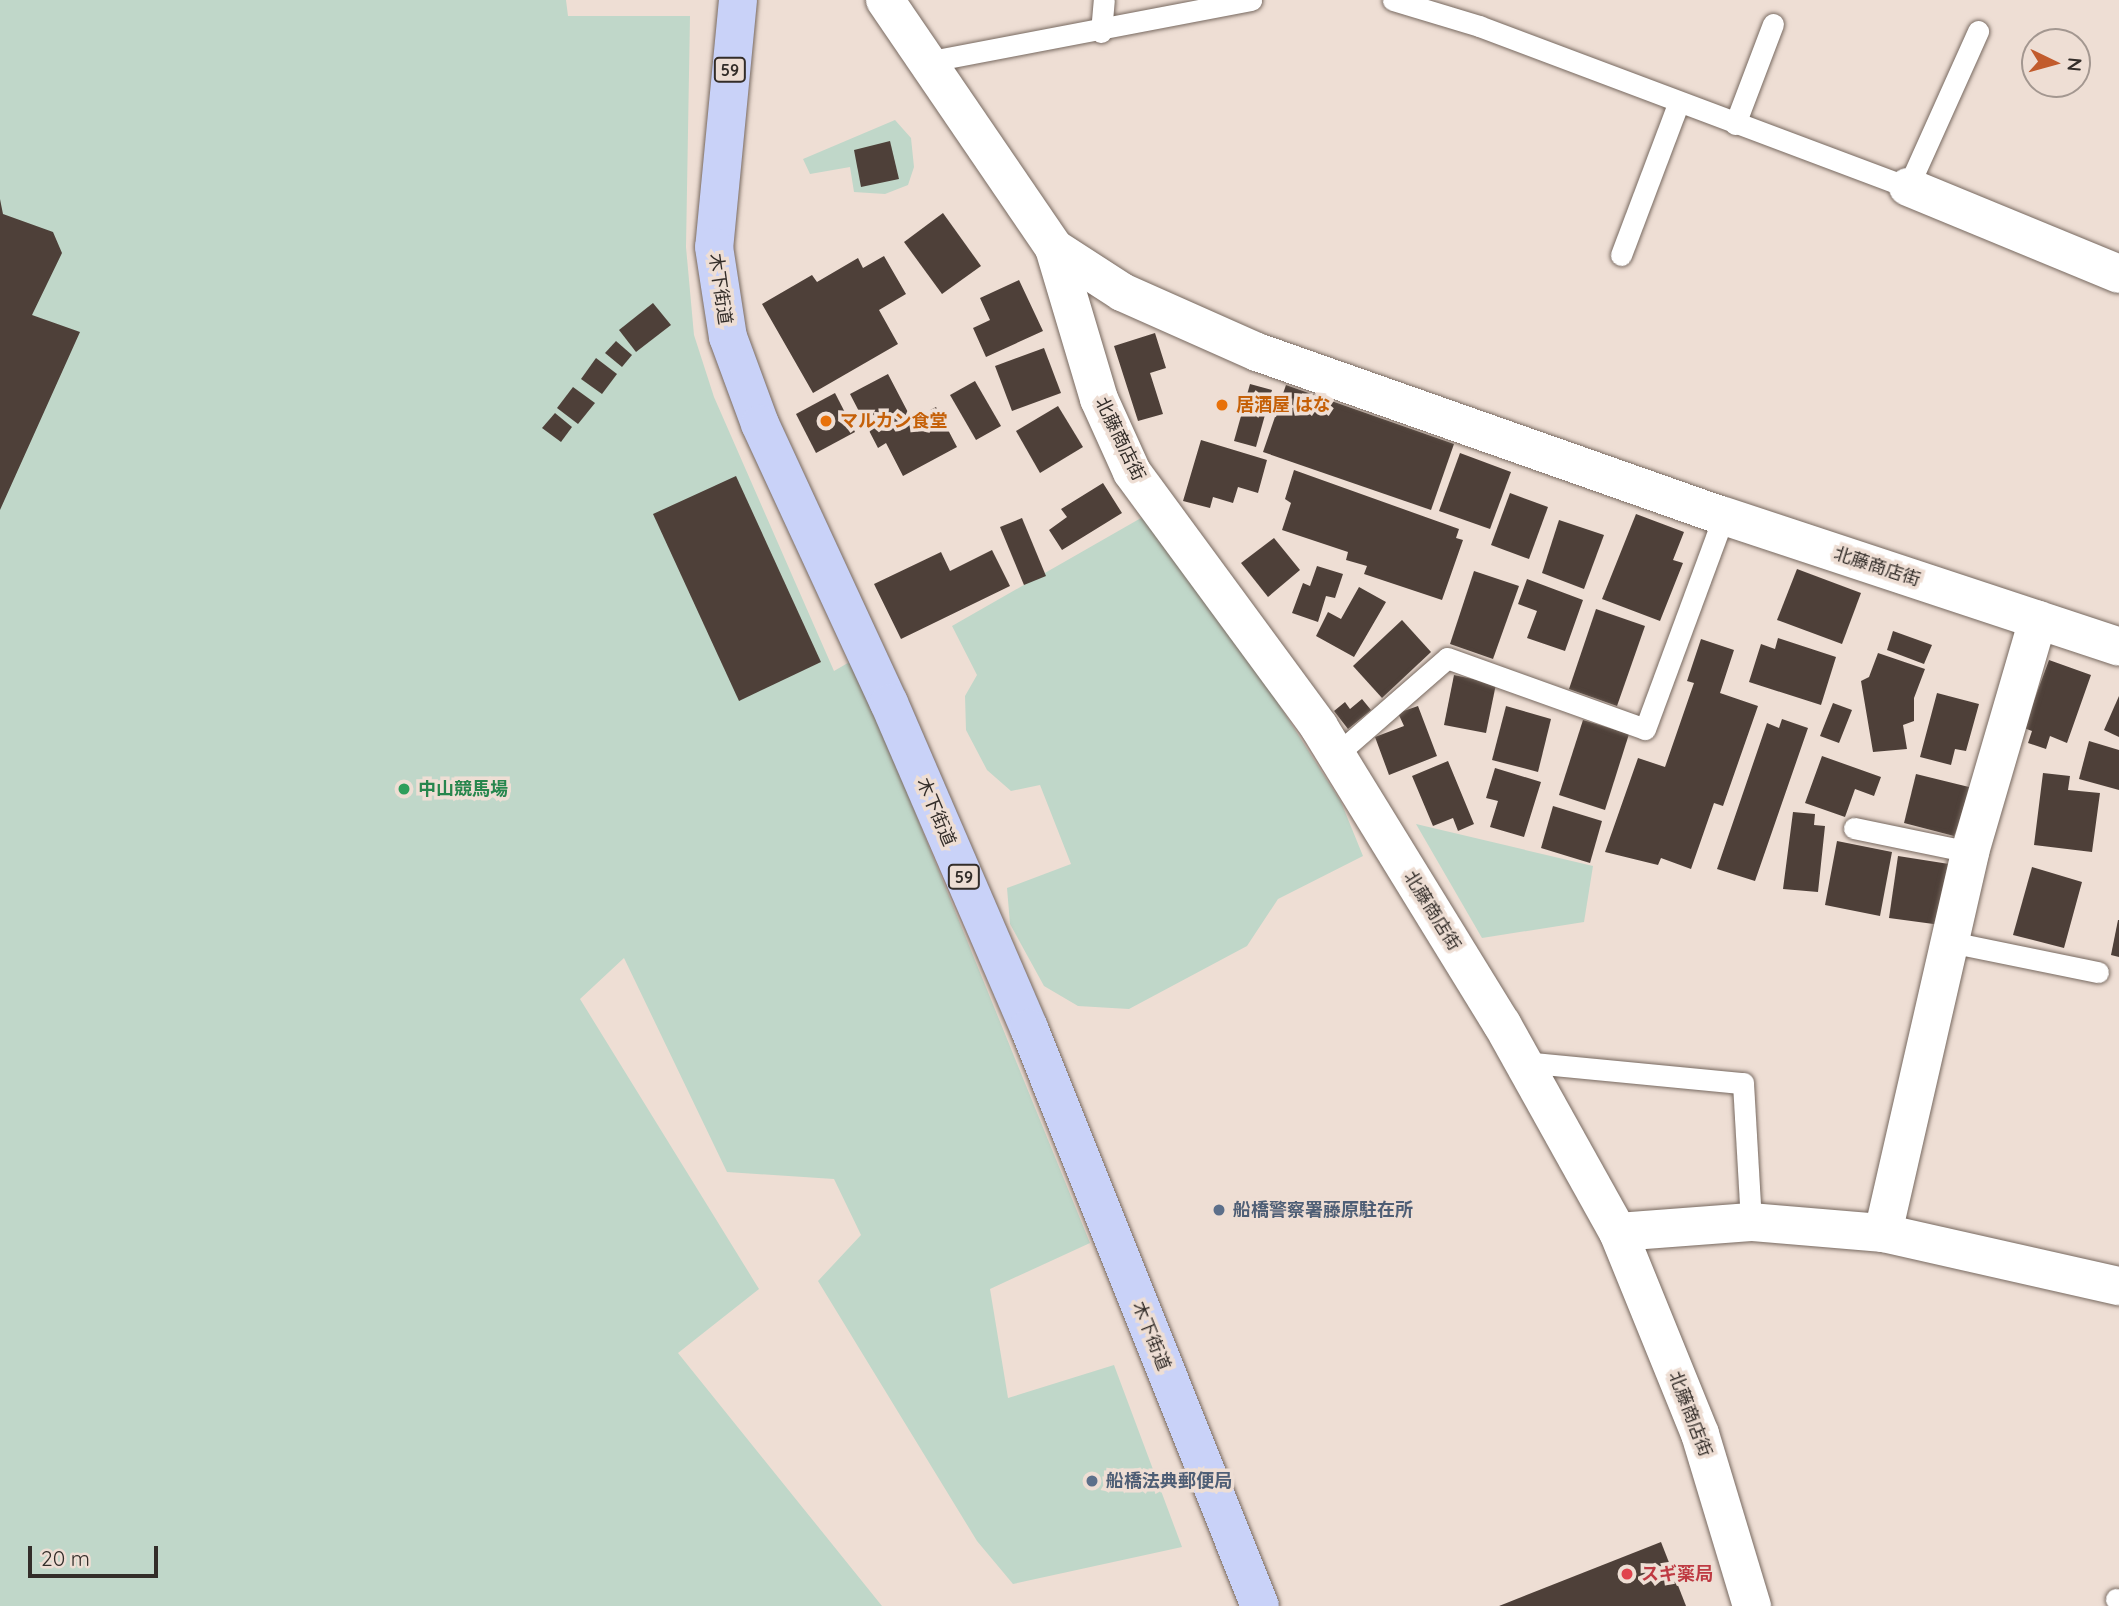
<!DOCTYPE html>
<html>
<head>
<meta charset="utf-8">
<style>
  body { margin:0 }
  #map { position:relative; width:2119px; height:1606px; overflow:hidden; background:#eeded4; font-family:Quicksand,"Noto Sans JP",sans-serif }
  div>[style] { position:absolute }
  [style*='--x'] { left:calc(var(--x)*1px); top:calc(var(--y)*1px); width:calc(var(--w)*1px); rotate:calc(var(--a)*1deg) }
  .green>* { inset:0; background:#c0d7c9 }
  .building>* { inset:0; background:#4e4039 }
  .roads { filter:drop-shadow(0 0 2px #776960) drop-shadow(0 0 2px #776960) }
  .service>* { height:21px; margin:-10.5px; padding:0 10.5px; transform-origin:10.5px; border-radius:10.5px; background:#fff }
  .minor>* { height:38px; margin:-19px; padding:0 19px; transform-origin:19px; border-radius:19px; background:#fff }
  .tertiary>* { height:38px; margin:-19px; padding:0 19px; transform-origin:19px; border-radius:19px; background:#fff }
  .primary>* { height:38px; margin:-19px; padding:0 19px; transform-origin:19px; border-radius:19px; background:#c9d2f8 }
  .dots>* { width:19px; height:19px; translate:-50% -50%; box-sizing:border-box; border:4px solid #eeded4; border-radius:50% }
  span { translate:-50% -50%; white-space:nowrap; text-align:center; line-height:1.15; -webkit-text-stroke:7px #eeded4; paint-order:stroke }
  .shield-label span { padding:2px 5px; background:#eeded4; border:2px solid; border-radius:5px; -webkit-text-stroke-width:0 }
  .shield-label { font-size:16px; color:#332d29; font-weight:700 }
  .street-label { font-size:18px; color:#332d29 }
  .food-label { font-size:18px; color:#c56008; font-weight:700 }
  .left { translate:0 -50%; text-align:left }
  .leisure-label { font-size:18px; color:#27864d; font-weight:700 }
  .service-label { font-size:18px; color:#4e5e75; font-weight:700 }
  .health-label { font-size:18px; color:#be3a42; font-weight:700 }
  .north { position:absolute; left:2021px; top:28px; width:70px; height:70px; box-sizing:border-box; background:#eeded4; border:2px solid #a39790; border-radius:50%; rotate:95deg; font-size:19px; font-weight:700; line-height:28px; text-align:center; color:#332d29 }
  .north::after { content:''; display:block; margin:auto; width:24px; height:32px; background:#c25c2d; clip-path:polygon(50% 0,100% 100%,50% 72%,0 100%) }
  .scale { position:absolute; left:28px; top:1546px; width:130px; height:32px; box-sizing:border-box; border:4px solid #332d29; border-top:0; padding-left:9px; font-size:21px; line-height:24px; white-space:nowrap; color:#332d29; -webkit-text-stroke:5px #eeded4; paint-order:stroke }
</style>
</head>
<body>
<div id="map">
  <div class="green">
    <i style="clip-path:polygon(0 0,566px 0,568px 16px,690px 16px,686px 247px,694px 335px,714px 397px,834px 671px,853px 660px,1090px 1243px,990px 1289px,1008px 1398px,1114px 1365px,1182px 1547px,1013px 1584px,977px 1541px,818px 1281px,861px 1235px,834px 1179px,727px 1172px,624px 958px,580px 999px,759px 1289px,678px 1353px,882px 1606px,0 1606px)"></i>
    <i style="clip-path:polygon(895px 120px,911px 138px,914px 167px,908px 185px,885px 194px,854px 192px,850px 167px,810px 174px,803px 159px)"></i>
    <i style="clip-path:polygon(1148px 514px,1248px 656px,1341px 802px,1363px 856px,1278px 899px,1247px 946px,1129px 1009px,1078px 1006px,1044px 986px,1010px 924px,1007px 888px,1071px 864px,1040px 785px,1011px 791px,987px 770px,966px 730px,965px 696px,977px 675px,952px 626px)"></i>
    <i style="clip-path:polygon(1416px 824px,1593px 866px,1584px 922px,1482px 938px)"></i>
  </div>
  <div class="building">
    <i style="clip-path:polygon(890px 141px,899px 179px,861px 187px,854px 150px)"></i>
    <i style="clip-path:polygon(0 199px,3px 214px,53px 232px,62px 253px,32px 315px,80px 332px,0 510px)"></i>
    <i style="clip-path:polygon(943px 213px,981px 266px,942px 294px,904px 242px)"></i>
    <i style="clip-path:polygon(884px 256px,906px 294px,879px 310px,898px 344px,813px 393px,762px 304px,812px 275px,817px 282px,858px 258px,863px 268px)"></i>
    <i style="clip-path:polygon(1019px 280px,1043px 331px,986px 357px,973px 328px,990px 320px,980px 298px)"></i>
    <i style="clip-path:polygon(653px 303px,671px 325px,636px 352px,619px 330px)"></i>
    <i style="clip-path:polygon(1155px 333px,1166px 368px,1150px 373px,1163px 414px,1138px 421px,1114px 346px)"></i>
    <i style="clip-path:polygon(616px 341px,632px 355px,622px 367px,605px 353px)"></i>
    <i style="clip-path:polygon(1044px 348px,1061px 393px,1012px 411px,995px 366px)"></i>
    <i style="clip-path:polygon(596px 358px,617px 374px,602px 394px,581px 379px)"></i>
    <i style="clip-path:polygon(888px 374px,912px 420px,936px 407px,957px 447px,903px 476px,886px 443px,878px 448px,850px 394px)"></i>
    <i style="clip-path:polygon(975px 381px,1001px 426px,976px 440px,950px 395px)"></i>
    <i style="clip-path:polygon(1250px 384px,1272px 390px,1256px 447px,1234px 441px)"></i>
    <i style="clip-path:polygon(1286px 385px,1454px 444px,1431px 510px,1263px 452px)"></i>
    <i style="clip-path:polygon(573px 387px,595px 403px,578px 424px,557px 408px)"></i>
    <i style="clip-path:polygon(835px 393px,855px 432px,816px 453px,796px 414px)"></i>
    <i style="clip-path:polygon(1058px 406px,1083px 447px,1040px 473px,1016px 431px)"></i>
    <i style="clip-path:polygon(555px 413px,572px 427px,561px 442px,542px 428px)"></i>
    <i style="clip-path:polygon(1201px 440px,1267px 460px,1258px 493px,1238px 487px,1233px 503px,1213px 497px,1210px 508px,1183px 501px)"></i>
    <i style="clip-path:polygon(1460px 453px,1511px 472px,1490px 529px,1439px 511px)"></i>
    <i style="clip-path:polygon(1294px 470px,1459px 529px,1456px 538px,1463px 540px,1442px 600px,1364px 574px,1367px 566px,1346px 560px,1348px 552px,1282px 530px,1291px 503px,1285px 499px)"></i>
    <i style="clip-path:polygon(736px 476px,821px 662px,739px 701px,653px 514px)"></i>
    <i style="clip-path:polygon(1103px 483px,1122px 513px,1062px 550px,1049px 530px,1067px 517px,1061px 509px)"></i>
    <i style="clip-path:polygon(1510px 493px,1548px 507px,1529px 559px,1491px 545px)"></i>
    <i style="clip-path:polygon(1636px 514px,1684px 532px,1673px 560px,1683px 563px,1660px 621px,1602px 599px)"></i>
    <i style="clip-path:polygon(1022px 518px,1046px 576px,1024px 585px,1000px 527px)"></i>
    <i style="clip-path:polygon(1559px 520px,1604px 535px,1584px 589px,1542px 573px)"></i>
    <i style="clip-path:polygon(1274px 538px,1300px 570px,1268px 597px,1241px 563px)"></i>
    <i style="clip-path:polygon(992px 550px,1010px 586px,901px 639px,874px 584px,941px 552px,950px 571px)"></i>
    <i style="clip-path:polygon(1317px 566px,1343px 574px,1335px 598px,1326px 596px,1318px 622px,1292px 613px,1303px 583px,1310px 586px)"></i>
    <i style="clip-path:polygon(1797px 569px,1861px 593px,1842px 644px,1777px 620px)"></i>
    <i style="clip-path:polygon(1474px 571px,1519px 586px,1493px 659px,1450px 644px)"></i>
    <i style="clip-path:polygon(1527px 579px,1583px 600px,1565px 651px,1527px 638px,1537px 611px,1518px 604px)"></i>
    <i style="clip-path:polygon(1359px 587px,1386px 602px,1354px 657px,1316px 636px,1328px 612px,1341px 619px)"></i>
    <i style="clip-path:polygon(1596px 609px,1645px 626px,1617px 706px,1569px 689px)"></i>
    <i style="clip-path:polygon(1402px 620px,1431px 652px,1382px 698px,1353px 666px)"></i>
    <i style="clip-path:polygon(1893px 631px,1932px 645px,1924px 664px,1887px 650px)"></i>
    <i style="clip-path:polygon(1778px 638px,1836px 657px,1821px 705px,1749px 682px,1761px 644px,1775px 649px)"></i>
    <i style="clip-path:polygon(1701px 639px,1734px 650px,1720px 693px,1758px 706px,1723px 806px,1714px 803px,1691px 869px,1661px 858px,1658px 865px,1605px 852px,1638px 758px,1665px 767px,1694px 683px,1687px 681px)"></i>
    <i style="clip-path:polygon(1878px 653px,1925px 669px,1914px 698px,1914px 721px,1903px 725px,1907px 749px,1873px 752px,1861px 681px,1869px 677px)"></i>
    <i style="clip-path:polygon(2049px 660px,2091px 675px,2067px 743px,2050px 736px,2046px 749px,2028px 743px,2032px 731px,2024px 728px)"></i>
    <i style="clip-path:polygon(1454px 675px,1496px 684px,1486px 733px,1444px 725px)"></i>
    <i style="clip-path:polygon(1937px 693px,1979px 704px,1966px 751px,1955px 749px,1951px 765px,1920px 757px)"></i>
    <i style="clip-path:polygon(2119px 696px,2119px 737px,2104px 730px)"></i>
    <i style="clip-path:polygon(1362px 699px,1371px 710px,1348px 729px,1334px 711px,1345px 702px,1350px 709px)"></i>
    <i style="clip-path:polygon(1833px 703px,1852px 710px,1839px 743px,1820px 736px)"></i>
    <i style="clip-path:polygon(1418px 706px,1437px 756px,1389px 775px,1375px 737px,1404px 726px,1398px 713px)"></i>
    <i style="clip-path:polygon(1506px 706px,1551px 719px,1538px 772px,1492px 760px)"></i>
    <i style="clip-path:polygon(1782px 719px,1808px 728px,1755px 881px,1717px 869px,1767px 723px,1779px 728px)"></i>
    <i style="clip-path:polygon(1583px 720px,1629px 734px,1605px 810px,1559px 795px)"></i>
    <i style="clip-path:polygon(2089px 741px,2119px 750px,2119px 790px,2079px 779px)"></i>
    <i style="clip-path:polygon(1822px 756px,1881px 777px,1874px 796px,1855px 789px,1845px 817px,1805px 803px)"></i>
    <i style="clip-path:polygon(1448px 761px,1474px 824px,1458px 831px,1453px 818px,1433px 826px,1412px 776px)"></i>
    <i style="clip-path:polygon(1495px 768px,1541px 782px,1524px 837px,1490px 827px,1498px 801px,1486px 798px)"></i>
    <i style="clip-path:polygon(2043px 773px,2070px 776px,2068px 790px,2100px 793px,2092px 852px,2034px 845px)"></i>
    <i style="clip-path:polygon(1916px 774px,1973px 788px,1954px 836px,1904px 823px)"></i>
    <i style="clip-path:polygon(1553px 806px,1602px 821px,1590px 863px,1541px 848px)"></i>
    <i style="clip-path:polygon(1793px 812px,1815px 814px,1814px 825px,1825px 826px,1818px 892px,1783px 889px)"></i>
    <i style="clip-path:polygon(1837px 841px,1892px 852px,1880px 916px,1825px 905px)"></i>
    <i style="clip-path:polygon(1898px 856px,1949px 864px,1941px 925px,1889px 918px)"></i>
    <i style="clip-path:polygon(2032px 867px,2082px 882px,2064px 948px,2013px 935px)"></i>
    <i style="clip-path:polygon(2118px 920px,2119px 920px,2119px 957px,2111px 955px)"></i>
    <i style="clip-path:polygon(1661px 1542px,1686px 1606px,1499px 1606px)"></i>
  </div>
  <div class="roads">
    <div class="service">
      <i style="--x:1393;--y:0;--w:90;--a:16.8"></i>
      <i style="--x:1479;--y:26;--w:458;--a:20.6"></i>
      <i style="--x:1908;--y:187;--w:171;--a:-65.8"></i>
      <i style="--x:1101;--y:32;--w:32;--a:-85"></i>
      <i style="--x:926;--y:62;--w:331;--a:-10.8"></i>
      <i style="--x:1735;--y:124;--w:107;--a:-69.2"></i>
      <i style="--x:1621;--y:255;--w:161;--a:-69.3"></i>
      <i style="--x:1336;--y:755;--w:147;--a:-41.1"></i>
      <i style="--x:1447;--y:658;--w:210;--a:19.7"></i>
      <i style="--x:1645;--y:729;--w:227;--a:-69.7"></i>
      <i style="--x:1854;--y:828;--w:118;--a:11.7"></i>
      <i style="--x:1950;--y:942;--w:151;--a:11.5"></i>
      <i style="--x:1523;--y:1062;--w:221;--a:5.5"></i>
      <i style="--x:1743;--y:1083;--w:139;--a:86.7"></i>
      <i style="--x:2116;--y:1599;--w:3;--a:18"></i>
    </div>
    <div class="minor">
      <i style="--x:885;--y:0;--w:300;--a:55.7"></i>
      <i style="--x:1054;--y:248;--w:158;--a:73.4"></i>
      <i style="--x:1099;--y:399;--w:80;--a:65.7"></i>
      <i style="--x:1132;--y:472;--w:316;--a:53.7"></i>
      <i style="--x:1319;--y:727;--w:349;--a:58.4"></i>
      <i style="--x:1502;--y:1024;--w:238;--a:60.9"></i>
      <i style="--x:1618;--y:1232;--w:218;--a:67.9"></i>
      <i style="--x:1700;--y:1434;--w:180;--a:73.2"></i>
      <i style="--x:1908;--y:187;--w:228;--a:22.4"></i>
      <i style="--x:1618;--y:1232;--w:133;--a:-4.3"></i>
      <i style="--x:1751;--y:1222;--w:132;--a:4.8"></i>
      <i style="--x:1883;--y:1233;--w:391;--a:-77.1"></i>
      <i style="--x:1970;--y:852;--w:242;--a:-73.7"></i>
      <i style="--x:1883;--y:1233;--w:242;--a:12.7"></i>
    </div>
    <div class="tertiary">
      <i style="--x:1054;--y:248;--w:81;--a:32.9"></i>
      <i style="--x:1122;--y:292;--w:148;--a:24"></i>
      <i style="--x:1257;--y:352;--w:495;--a:19.4"></i>
      <i style="--x:1724;--y:516;--w:416;--a:18.3"></i>
    </div>
    <div class="primary">
      <i style="--x:738;--y:0;--w:248;--a:95.5"></i>
      <i style="--x:714;--y:247;--w:91;--a:81.2"></i>
      <i style="--x:728;--y:337;--w:93;--a:69.8"></i>
      <i style="--x:760;--y:424;--w:307;--a:65.2"></i>
      <i style="--x:889;--y:703;--w:354;--a:66.7"></i>
      <i style="--x:1029;--y:1028;--w:622;--a:68.22"></i>
    </div>
  </div>
  <div class="dots">
    <i style="left:1222px;top:405px;background:#e8710a"></i>
    <i style="left:826px;top:421px;background:#e8710a"></i>
    <i style="left:404px;top:789px;background:#2e9e5b"></i>
    <i style="left:1219px;top:1210px;background:#5c6f8a"></i>
    <i style="left:1092px;top:1481px;background:#5c6f8a"></i>
    <i style="left:1627px;top:1574px;background:#e0444e"></i>
  </div>
  <div class="shield-label">
    <span style="left:730px;top:70px">59</span>
    <span style="left:964px;top:877px">59</span>
  </div>
  <div class="street-label">
    <span style="left:720px;top:289px;rotate:82deg">木下街道</span>
    <span style="left:1120px;top:439px;rotate:64deg">北藤商店街</span>
    <span style="left:1877px;top:567px;rotate:18deg">北藤商店街</span>
    <span style="left:936px;top:812px;rotate:67deg">木下街道</span>
    <span style="left:1432px;top:911px;rotate:58deg">北藤商店街</span>
    <span style="left:1151px;top:1336px;rotate:68deg">木下街道</span>
    <span style="left:1690px;top:1414px;rotate:69deg">北藤商店街</span>
  </div>
  <div class="food-label">
    <span class="left" style="left:1236px;top:405px">居酒屋 はな</span>
    <span class="left" style="left:840px;top:421px">マルカン食堂</span>
  </div>
  <div class="leisure-label">
    <span class="left" style="left:418px;top:789px">中山競馬場</span>
  </div>
  <div class="service-label">
    <span class="left" style="left:1233px;top:1210px">船橋警察署藤原駐在所</span>
    <span class="left" style="left:1106px;top:1481px">船橋法典郵便局</span>
  </div>
  <div class="health-label">
    <span class="left" style="left:1641px;top:1574px">スギ薬局</span>
  </div>
  <div class="north">N</div>
  <div class="scale">20 m</div>
</div>
</body>
</html>
